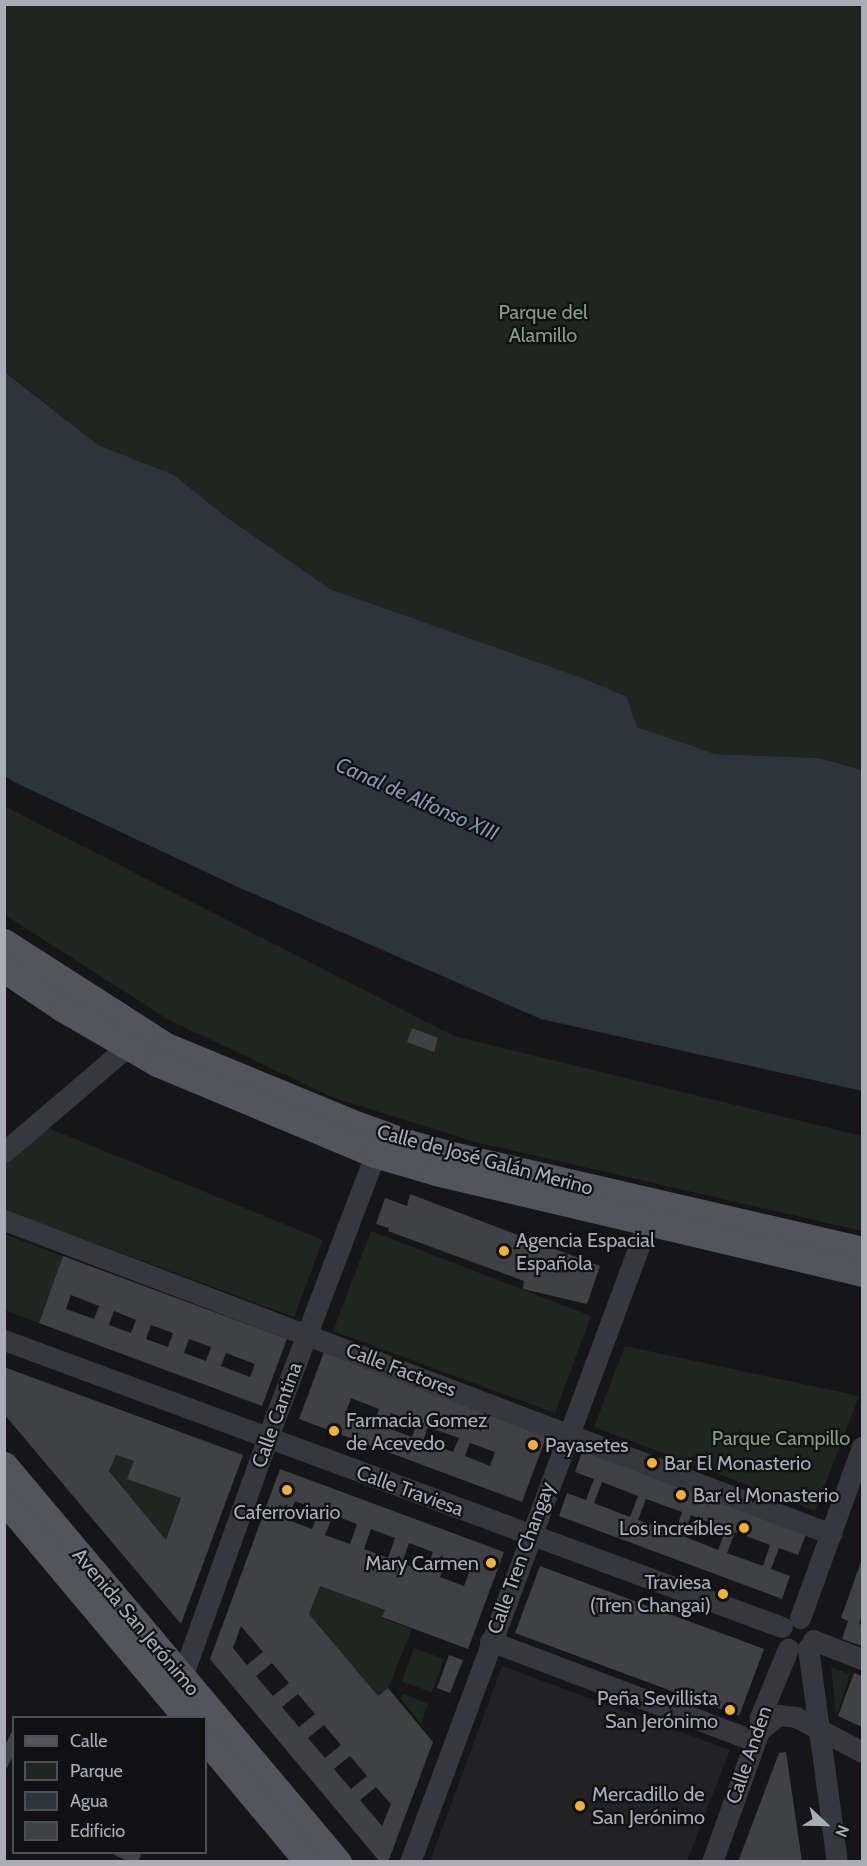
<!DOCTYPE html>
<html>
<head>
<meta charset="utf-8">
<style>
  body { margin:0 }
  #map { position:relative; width:867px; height:1866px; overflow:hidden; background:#161618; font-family:Cabin,sans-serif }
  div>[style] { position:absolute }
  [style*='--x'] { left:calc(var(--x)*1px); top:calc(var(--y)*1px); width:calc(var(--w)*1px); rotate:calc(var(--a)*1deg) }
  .built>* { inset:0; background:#222225 }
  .green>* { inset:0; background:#1e261f }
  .water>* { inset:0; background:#2c353c }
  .building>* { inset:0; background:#404145 }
  .minor>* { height:21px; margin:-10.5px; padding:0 10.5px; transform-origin:10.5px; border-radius:10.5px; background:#37383d }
  .major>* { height:27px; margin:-13.5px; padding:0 13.5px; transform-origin:13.5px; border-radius:13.5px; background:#53555c }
  .dots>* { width:16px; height:16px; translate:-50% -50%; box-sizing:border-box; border:3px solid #111113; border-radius:50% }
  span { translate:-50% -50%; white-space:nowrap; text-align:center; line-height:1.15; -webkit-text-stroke:4.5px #111113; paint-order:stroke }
  .park-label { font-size:20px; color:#7fa381 }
  .street-label { font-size:20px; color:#a8adb8 }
  .poi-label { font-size:20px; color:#a8adb8 }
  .left { translate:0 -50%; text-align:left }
  .right { translate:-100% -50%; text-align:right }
  .water-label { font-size:21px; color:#7f9bb3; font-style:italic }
  .frame { position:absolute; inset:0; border:6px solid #a8adb8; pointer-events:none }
  .legend { position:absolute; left:12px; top:1716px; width:195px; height:138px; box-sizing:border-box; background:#111113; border:2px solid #4d4f55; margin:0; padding:8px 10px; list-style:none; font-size:18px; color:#a8adb8 }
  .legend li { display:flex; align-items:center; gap:12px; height:30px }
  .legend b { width:30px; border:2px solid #4d4f55 }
  .north { position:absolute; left:795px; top:1794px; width:60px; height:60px; -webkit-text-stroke:4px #111113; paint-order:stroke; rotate:112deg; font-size:16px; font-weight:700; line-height:24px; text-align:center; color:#a8adb8 }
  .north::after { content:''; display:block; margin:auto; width:21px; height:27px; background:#a8adb8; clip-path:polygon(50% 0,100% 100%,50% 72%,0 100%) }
</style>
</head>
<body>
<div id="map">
  <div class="built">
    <i style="clip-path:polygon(502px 1666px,730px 1750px,687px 1861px,430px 1861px)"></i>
  </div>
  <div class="green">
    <i style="clip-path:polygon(4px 5px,862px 5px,862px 770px,819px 758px,715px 754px,637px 727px,627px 697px,585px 679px,330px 589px,225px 516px,174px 475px,98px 445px,5px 371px)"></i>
    <i style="clip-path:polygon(4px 806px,454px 1036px,862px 1136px,862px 1231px,475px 1142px,332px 1097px,169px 1020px,5px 915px)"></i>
    <i style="clip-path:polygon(41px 1125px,323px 1240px,294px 1317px,5px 1210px,4px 1155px)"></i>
    <i style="clip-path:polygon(371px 1231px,591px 1316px,555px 1413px,333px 1331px)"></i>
    <i style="clip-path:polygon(4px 1234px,63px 1256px,39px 1323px,5px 1310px)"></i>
    <i style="clip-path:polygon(625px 1346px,859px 1396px,815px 1511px,594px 1427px)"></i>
    <i style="clip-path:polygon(116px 1455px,134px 1461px,128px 1479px,181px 1498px,166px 1540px,109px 1471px)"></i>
    <i style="clip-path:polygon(320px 1586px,385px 1610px,382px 1618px,412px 1629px,388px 1688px,378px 1696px,309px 1614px)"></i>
    <i style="clip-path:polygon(414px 1648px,444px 1659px,432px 1692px,402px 1682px)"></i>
    <i style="clip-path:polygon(831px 1667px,850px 1674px,836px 1717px)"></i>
    <i style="clip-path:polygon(404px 1694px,428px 1704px,421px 1724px,400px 1698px)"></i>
  </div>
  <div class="water">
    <i style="clip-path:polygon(5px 372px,98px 445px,174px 475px,225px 516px,330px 589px,585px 679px,627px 697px,637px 727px,715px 754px,819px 758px,862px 770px,862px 1091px,541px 1019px,240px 888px,14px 782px,5px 776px)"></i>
  </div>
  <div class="building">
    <i style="clip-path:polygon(412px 1028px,438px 1038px,434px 1052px,407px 1042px)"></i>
    <i style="clip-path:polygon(410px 1194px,600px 1266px,587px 1304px,523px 1289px,524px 1281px,388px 1231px,389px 1228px,376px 1224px,385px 1198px,407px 1206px)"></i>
    <i style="clip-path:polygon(evenodd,63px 1256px,287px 1339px,262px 1406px,39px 1323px,63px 1256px,71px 1295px,99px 1306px,94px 1319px,66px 1309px,71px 1295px,63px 1256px,114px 1311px,136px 1320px,131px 1333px,109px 1325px,114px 1311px,63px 1256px,151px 1325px,173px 1333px,168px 1347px,146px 1339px,151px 1325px,63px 1256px,189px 1339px,211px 1347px,206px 1361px,184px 1353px,189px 1339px,63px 1256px,226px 1353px,255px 1364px,250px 1377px,221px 1366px,226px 1353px)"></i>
    <i style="clip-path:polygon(evenodd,324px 1352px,547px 1435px,522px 1502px,299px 1419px,324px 1352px,351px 1398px,379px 1409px,374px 1423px,346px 1412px,351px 1398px,324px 1352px,391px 1413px,417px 1423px,412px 1437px,385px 1427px,391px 1413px,324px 1352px,428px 1427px,459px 1438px,453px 1452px,423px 1441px,428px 1427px,324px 1352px,470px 1443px,495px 1452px,490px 1466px,465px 1456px,470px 1443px)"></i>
    <i style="clip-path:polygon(evenodd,4px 1367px,243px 1455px,181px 1624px,4px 1414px,4px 1367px,116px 1455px,134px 1461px,127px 1479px,181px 1498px,166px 1540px,109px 1471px,116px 1455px)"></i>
    <i style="clip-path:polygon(evenodd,583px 1449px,807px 1532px,798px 1555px,779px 1548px,771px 1569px,790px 1576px,782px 1599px,559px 1516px,567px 1493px,586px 1500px,594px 1479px,575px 1472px,583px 1449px,602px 1482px,638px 1496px,630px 1517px,594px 1503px,602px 1482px,583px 1449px,646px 1499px,682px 1512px,675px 1533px,638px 1520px,646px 1499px,583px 1449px,691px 1515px,726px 1529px,718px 1550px,683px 1536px,691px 1515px,583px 1449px,735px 1532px,770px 1545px,763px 1566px,727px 1553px,735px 1532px)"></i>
    <i style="clip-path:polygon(evenodd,280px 1469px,504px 1552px,468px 1649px,382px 1617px,385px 1610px,320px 1586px,309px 1614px,378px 1696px,388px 1688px,433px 1742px,388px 1862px,380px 1862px,210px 1659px,280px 1469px,295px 1501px,319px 1510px,312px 1529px,288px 1520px,295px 1501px,280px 1469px,333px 1515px,357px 1524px,350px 1544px,325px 1535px,333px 1515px,280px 1469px,371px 1529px,395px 1538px,388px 1558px,364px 1549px,371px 1529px,280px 1469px,409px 1543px,433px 1552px,426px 1572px,402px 1563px,409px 1543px,280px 1469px,447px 1558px,471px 1567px,464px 1586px,440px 1577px,447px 1558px,280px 1469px,241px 1626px,263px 1652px,247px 1665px,233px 1648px,241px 1626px,280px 1469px,272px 1663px,289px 1683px,273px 1696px,256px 1676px,272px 1663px,280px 1469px,298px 1694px,315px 1714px,299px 1727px,282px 1707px,298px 1694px,280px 1469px,324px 1725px,341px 1745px,325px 1758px,308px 1738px,324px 1725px,280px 1469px,350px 1756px,367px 1776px,351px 1789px,334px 1769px,350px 1756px,280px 1469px,376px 1787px,391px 1804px,382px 1826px,360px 1800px,376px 1787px)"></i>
    <i style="clip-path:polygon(862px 1559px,862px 1615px,859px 1624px,862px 1625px,862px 1646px,842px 1639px,848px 1621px,841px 1618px)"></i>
    <i style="clip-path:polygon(540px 1566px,764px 1649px,739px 1716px,515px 1633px)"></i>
    <i style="clip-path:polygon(449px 1655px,463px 1660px,450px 1693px,437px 1688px)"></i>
    <i style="clip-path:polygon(854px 1673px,862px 1676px,862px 1727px,838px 1716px)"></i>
    <i style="clip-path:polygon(14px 1728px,14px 1754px,4px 1773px,4px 1747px)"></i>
    <i style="clip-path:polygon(786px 1752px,802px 1862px,738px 1862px,779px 1753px)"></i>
    <i style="clip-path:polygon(109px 1852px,142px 1852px,138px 1862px,129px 1862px)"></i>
  </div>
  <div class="minor">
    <i style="--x:4;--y:1152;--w:163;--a:-40.5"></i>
    <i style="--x:4;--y:1220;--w:885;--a:20.79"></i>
    <i style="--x:4;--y:1340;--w:829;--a:20.25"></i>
    <i style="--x:800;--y:1618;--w:182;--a:-70.1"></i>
    <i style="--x:813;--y:1640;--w:53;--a:21.2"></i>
    <i style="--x:490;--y:1641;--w:283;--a:20.7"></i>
    <i style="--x:808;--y:1648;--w:216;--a:82.3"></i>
    <i style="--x:182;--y:1677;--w:253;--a:-70.3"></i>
    <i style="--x:267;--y:1439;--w:305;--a:-69.2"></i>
    <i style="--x:759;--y:1731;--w:25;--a:-40"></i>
    <i style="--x:778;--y:1715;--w:18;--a:6"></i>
    <i style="--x:796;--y:1717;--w:75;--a:27.9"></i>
    <i style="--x:410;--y:1862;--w:683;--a:-69.6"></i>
    <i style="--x:712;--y:1862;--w:139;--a:-70.3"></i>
    <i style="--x:759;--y:1731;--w:14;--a:-86"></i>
    <i style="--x:760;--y:1717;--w:74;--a:-67.6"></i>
  </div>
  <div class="major">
    <i style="--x:4;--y:942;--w:193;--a:32.7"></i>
    <i style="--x:166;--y:1046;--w:208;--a:22.4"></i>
    <i style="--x:358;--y:1125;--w:53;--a:19.8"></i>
    <i style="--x:408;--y:1143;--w:54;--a:15.1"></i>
    <i style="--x:460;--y:1157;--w:413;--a:13"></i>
    <i style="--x:4;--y:969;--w:70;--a:33.9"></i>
    <i style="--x:62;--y:1008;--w:110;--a:30.1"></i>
    <i style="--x:157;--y:1063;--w:236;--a:22.7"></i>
    <i style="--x:375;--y:1154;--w:64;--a:16.4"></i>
    <i style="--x:436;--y:1172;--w:438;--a:13.3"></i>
    <i style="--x:4;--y:1465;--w:519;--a:49.93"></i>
    <i style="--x:4;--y:1500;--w:285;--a:50"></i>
    <i style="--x:206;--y:1740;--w:159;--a:50.1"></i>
  </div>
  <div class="dots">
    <i style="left:504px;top:1251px;background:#f2b134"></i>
    <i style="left:334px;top:1431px;background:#f2b134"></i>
    <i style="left:533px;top:1445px;background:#f2b134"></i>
    <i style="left:652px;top:1463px;background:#f2b134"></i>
    <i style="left:287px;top:1490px;background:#f2b134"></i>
    <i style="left:681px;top:1495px;background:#f2b134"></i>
    <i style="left:744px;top:1528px;background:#f2b134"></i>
    <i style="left:491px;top:1563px;background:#f2b134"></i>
    <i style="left:723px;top:1594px;background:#f2b134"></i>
    <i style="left:730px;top:1710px;background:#f2b134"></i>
    <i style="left:580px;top:1806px;background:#f2b134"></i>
  </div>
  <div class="park-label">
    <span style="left:543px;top:324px">Parque del<br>Alamillo</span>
    <span style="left:781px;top:1438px">Parque Campillo</span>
  </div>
  <div class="street-label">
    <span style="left:485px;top:1160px;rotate:15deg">Calle de José Galán Merino</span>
    <span style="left:401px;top:1370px;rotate:21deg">Calle Factores</span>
    <span style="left:277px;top:1415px;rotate:-70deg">Calle Cantina</span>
    <span style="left:410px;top:1491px;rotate:20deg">Calle Traviesa</span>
    <span style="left:521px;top:1558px;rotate:-70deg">Calle Tren Changay</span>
    <span style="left:136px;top:1622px;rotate:50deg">Avenida San Jerónimo</span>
    <span style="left:749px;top:1755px;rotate:-71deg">Calle Anden</span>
  </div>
  <div class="poi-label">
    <span class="left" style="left:516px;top:1252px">Agencia Espacial<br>Española</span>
    <span class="left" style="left:346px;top:1432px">Farmacia Gomez<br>de Acevedo</span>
    <span class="left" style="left:545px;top:1445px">Payasetes</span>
    <span class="left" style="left:664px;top:1463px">Bar El Monasterio</span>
    <span class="left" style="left:693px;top:1495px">Bar el Monasterio</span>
    <span style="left:287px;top:1512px">Caferroviario</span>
    <span class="right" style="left:732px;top:1528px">Los increíbles</span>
    <span class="right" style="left:479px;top:1563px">Mary Carmen</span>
    <span class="right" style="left:711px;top:1594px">Traviesa<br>(Tren Changai)</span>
    <span class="right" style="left:718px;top:1710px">Peña Sevillista<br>San Jerónimo</span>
    <span class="left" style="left:592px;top:1806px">Mercadillo de<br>San Jerónimo</span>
  </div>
  <div class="water-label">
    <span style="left:417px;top:799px;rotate:24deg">Canal de Alfonso XIII</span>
  </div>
  <div class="frame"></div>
  <ul class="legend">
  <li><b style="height:8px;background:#53555c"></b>Calle</li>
  <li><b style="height:16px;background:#1e261f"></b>Parque</li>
  <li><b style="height:16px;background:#2c353c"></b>Agua</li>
  <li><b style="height:16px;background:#404145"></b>Edificio</li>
  </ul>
  <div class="north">N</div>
</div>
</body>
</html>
